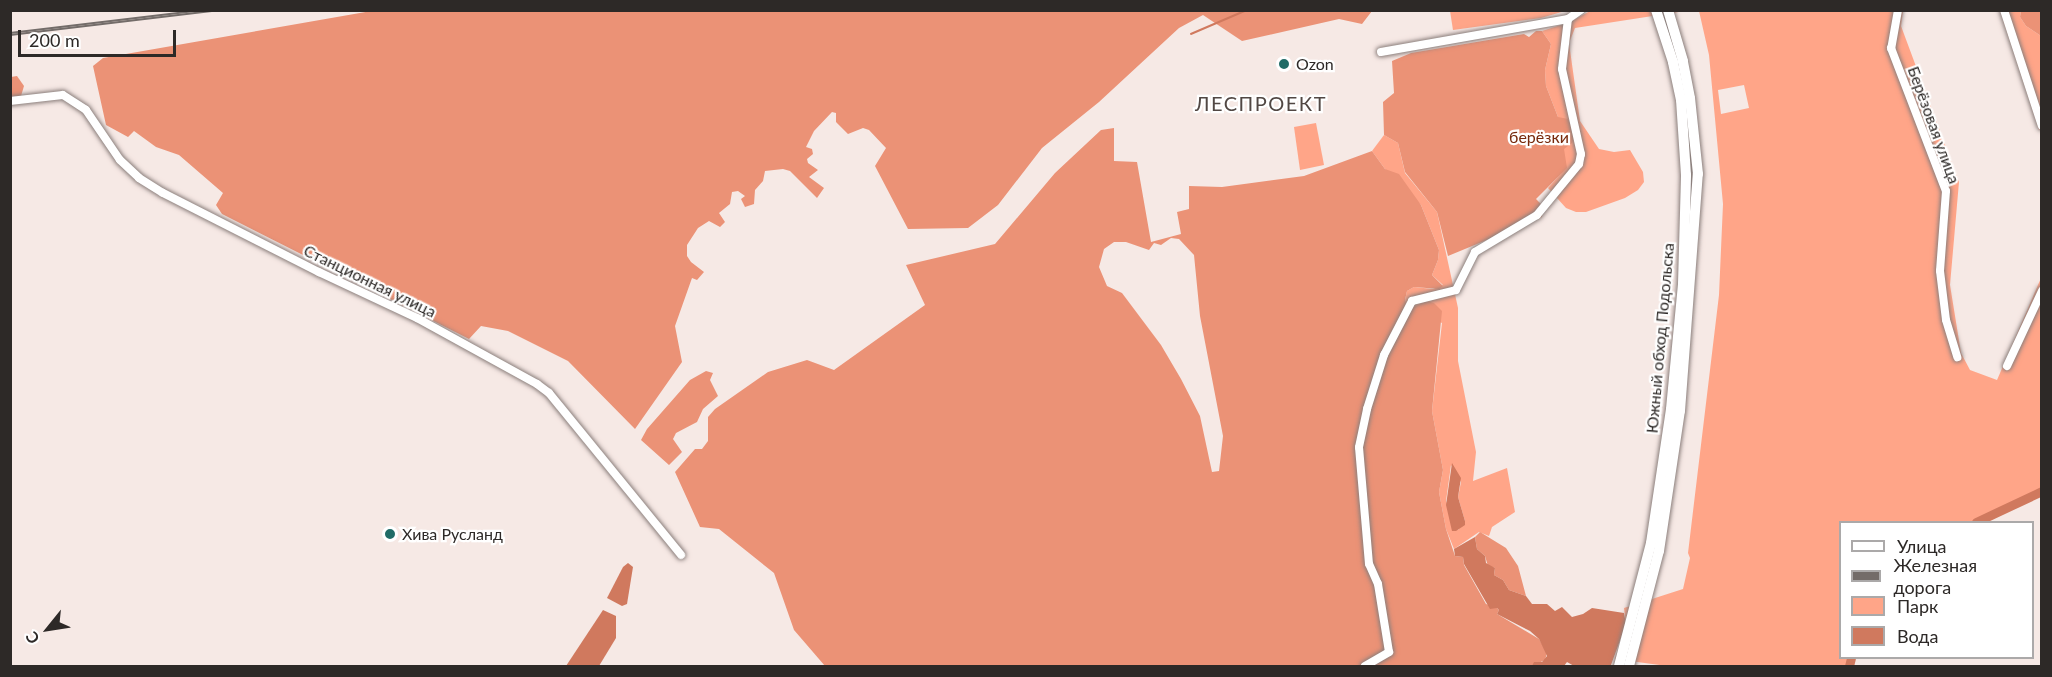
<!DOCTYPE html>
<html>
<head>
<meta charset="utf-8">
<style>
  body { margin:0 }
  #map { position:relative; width:2052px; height:677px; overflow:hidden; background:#f6e9e5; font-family:Lato,sans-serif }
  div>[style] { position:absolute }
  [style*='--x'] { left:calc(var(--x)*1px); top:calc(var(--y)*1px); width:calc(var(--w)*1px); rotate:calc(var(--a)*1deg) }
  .green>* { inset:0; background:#ffa588 }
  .forest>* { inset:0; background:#eb9276 }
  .water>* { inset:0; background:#d0795e }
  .stream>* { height:1.5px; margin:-0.75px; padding:0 0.75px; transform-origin:0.75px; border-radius:0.75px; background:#d0795e }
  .river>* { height:9px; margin:-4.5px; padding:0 4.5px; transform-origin:4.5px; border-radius:4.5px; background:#d0795e }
  .roads { filter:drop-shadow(0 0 2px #8b7f7c) drop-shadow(0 0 2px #8b7f7c) }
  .minor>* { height:8px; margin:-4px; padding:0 4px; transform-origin:4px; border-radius:4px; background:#fff }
  .major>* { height:10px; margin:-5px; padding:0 5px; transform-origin:5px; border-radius:5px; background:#fff }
  .rail>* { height:4px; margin-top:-2px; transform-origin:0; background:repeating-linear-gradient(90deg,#fff 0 4.5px,#736c69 0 9px); box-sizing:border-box; border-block:2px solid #736c69 }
  .dots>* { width:16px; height:16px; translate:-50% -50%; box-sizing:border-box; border:3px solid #fff; border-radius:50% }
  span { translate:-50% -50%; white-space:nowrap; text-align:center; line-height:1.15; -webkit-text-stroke:4.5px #fff; paint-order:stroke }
  .poi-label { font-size:16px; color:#2d2927 }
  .left { translate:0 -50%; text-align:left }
  .street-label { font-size:16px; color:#2d2927 }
  .park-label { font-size:16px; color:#77290c }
  .quarter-label { font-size:20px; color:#514743; letter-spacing:1.5px }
  .frame { position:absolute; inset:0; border:12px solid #2d2927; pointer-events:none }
  .legend { position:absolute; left:1839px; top:521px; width:195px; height:138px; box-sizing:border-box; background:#fff; border:2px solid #aba9a9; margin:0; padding:8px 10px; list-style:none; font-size:18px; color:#2d2927 }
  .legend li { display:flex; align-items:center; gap:12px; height:30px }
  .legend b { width:30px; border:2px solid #aba9a9 }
  .north { position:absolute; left:18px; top:599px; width:60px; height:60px; -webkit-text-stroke:4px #fff; paint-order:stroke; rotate:240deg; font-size:16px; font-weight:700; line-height:24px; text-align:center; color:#2d2927 }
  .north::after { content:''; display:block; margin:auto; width:21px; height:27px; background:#2d2927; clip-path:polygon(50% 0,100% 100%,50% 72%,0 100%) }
  .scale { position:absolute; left:18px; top:30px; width:158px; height:27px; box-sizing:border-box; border:3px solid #2d2927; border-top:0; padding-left:8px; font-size:18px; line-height:21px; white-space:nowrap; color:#2d2927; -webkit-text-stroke:4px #fff; paint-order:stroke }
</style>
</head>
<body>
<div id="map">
  <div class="green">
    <i style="clip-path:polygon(1450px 11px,1565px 11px,1541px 18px,1453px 30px)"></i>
    <i style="clip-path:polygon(1590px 11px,1685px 11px,1575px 28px,1569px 43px,1580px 121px,1599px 149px,1614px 152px,1630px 150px,1643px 172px,1644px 182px,1638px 190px,1625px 198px,1586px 212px,1576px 212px,1566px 208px,1548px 188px,1566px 168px,1558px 117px,1546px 86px,1545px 70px,1551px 44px,1542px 31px,1570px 22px)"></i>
    <i style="clip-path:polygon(evenodd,1699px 11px,1903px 11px,1901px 26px,1959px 182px,1950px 285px,1961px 353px,1970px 370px,1997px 380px,2041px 278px,2041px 491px,1976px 522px,1840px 522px,1840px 658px,1851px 658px,1849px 666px,1667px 666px,1615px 659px,1626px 624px,1624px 608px,1683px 589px,1690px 558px,1688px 553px,1719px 295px,1723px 204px,1709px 55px,1699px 11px,1744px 85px,1749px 108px,1721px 114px,1718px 90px,1744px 85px)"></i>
    <i style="clip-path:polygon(2000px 11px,2021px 11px,2020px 17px,2026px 26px,2041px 36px,2042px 129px,2039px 130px)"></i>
    <i style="clip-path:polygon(1316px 123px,1324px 165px,1300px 170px,1294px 127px)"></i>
    <i style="clip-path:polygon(evenodd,1384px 135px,1398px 143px,1405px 173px,1437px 212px,1458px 308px,1458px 361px,1476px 452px,1473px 481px,1507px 468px,1515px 512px,1492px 527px,1489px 536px,1479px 532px,1454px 549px,1446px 529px,1439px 492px,1443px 470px,1432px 411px,1442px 323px,1410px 309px,1405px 300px,1407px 291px,1414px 287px,1433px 289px,1443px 285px,1432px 275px,1438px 260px,1439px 250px,1421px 205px,1385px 169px,1372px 151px,1384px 135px,1451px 465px,1461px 482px,1458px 497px,1465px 521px,1458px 530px,1446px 501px,1451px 465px)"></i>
  </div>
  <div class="forest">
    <i style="clip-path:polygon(377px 10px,1372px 10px,1372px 11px,1362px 24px,1339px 19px,1242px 41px,1203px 15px,1179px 28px,1099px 102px,1042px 148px,998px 205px,968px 228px,908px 229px,875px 166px,886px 148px,869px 130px,863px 128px,848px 134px,836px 122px,836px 113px,832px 112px,814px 131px,806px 147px,812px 149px,813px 154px,807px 159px,808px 163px,818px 170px,809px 177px,824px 188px,817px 198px,790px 171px,783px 169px,765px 171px,763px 181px,755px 190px,754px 204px,745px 207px,741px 199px,745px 196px,738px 191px,732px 192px,730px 204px,719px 213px,725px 222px,720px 227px,709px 221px,698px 228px,687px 245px,687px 256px,691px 262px,704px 272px,697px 280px,692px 278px,675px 326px,682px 362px,635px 429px,568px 361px,508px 331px,481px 326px,469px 339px,222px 214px,216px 205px,223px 193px,179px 155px,156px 147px,134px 131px,128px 137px,106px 125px,93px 66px,103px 58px)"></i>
    <i style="clip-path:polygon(2021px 11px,2041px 11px,2041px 36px,2026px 26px,2020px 17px)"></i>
    <i style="clip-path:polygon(1536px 31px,1542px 31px,1551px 44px,1545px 70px,1546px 86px,1558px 117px,1568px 119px,1576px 133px,1572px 143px,1564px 149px,1567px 168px,1536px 199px,1543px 206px,1542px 217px,1448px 256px,1437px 212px,1405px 172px,1398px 143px,1384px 135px,1383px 102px,1394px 93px,1392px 61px,1411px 53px,1524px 34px,1529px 37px)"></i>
    <i style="clip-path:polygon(17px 76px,24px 86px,21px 96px,11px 97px,11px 77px)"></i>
    <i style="clip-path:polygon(evenodd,1114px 128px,1114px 161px,1137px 162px,1151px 242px,1181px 234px,1177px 212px,1189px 209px,1189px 186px,1222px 187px,1304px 176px,1372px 151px,1385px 169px,1399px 174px,1421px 205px,1439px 250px,1438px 260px,1432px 275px,1443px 286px,1439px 289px,1414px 287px,1407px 291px,1405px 300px,1410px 309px,1426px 301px,1434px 303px,1442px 311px,1432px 411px,1443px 470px,1439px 492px,1446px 529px,1455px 556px,1463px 557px,1464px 565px,1486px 604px,1496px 607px,1499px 610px,1497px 614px,1539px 639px,1547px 653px,1545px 660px,1532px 666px,825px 666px,794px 630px,774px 573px,719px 529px,700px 527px,675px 472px,695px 449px,702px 449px,708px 441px,708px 417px,715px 409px,768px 372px,807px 360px,834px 370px,925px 305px,906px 265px,995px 244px,1055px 173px,1101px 130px,1114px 128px,1171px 238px,1179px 239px,1194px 255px,1200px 316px,1223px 436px,1219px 471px,1212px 472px,1200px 416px,1181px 379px,1161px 345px,1122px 293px,1107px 286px,1099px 267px,1104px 249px,1114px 242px,1126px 242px,1149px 250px,1154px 243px,1161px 245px,1171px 238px)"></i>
    <i style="clip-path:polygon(706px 371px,713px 373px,710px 380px,718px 396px,703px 409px,697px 422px,676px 433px,673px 439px,682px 452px,669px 465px,641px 440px,647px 429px,690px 380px)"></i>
    <i style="clip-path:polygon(1480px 532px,1506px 548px,1518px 566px,1526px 596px,1509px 590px,1503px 580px,1494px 575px,1495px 568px,1488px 566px,1485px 556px,1477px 549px,1475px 537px)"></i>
  </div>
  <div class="water">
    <i style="clip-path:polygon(1452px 463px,1461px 478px,1458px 497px,1465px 521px,1465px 525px,1456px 531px,1452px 531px,1446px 505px)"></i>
    <i style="clip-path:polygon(1475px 537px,1477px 549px,1485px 556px,1486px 563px,1495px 568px,1494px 575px,1503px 580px,1509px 590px,1526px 596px,1532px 604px,1547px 604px,1555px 611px,1562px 607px,1572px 617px,1583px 614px,1592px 608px,1624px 613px,1626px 624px,1611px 665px,1574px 666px,1567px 662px,1564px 666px,1532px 666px,1534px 662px,1542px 662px,1547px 656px,1539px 639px,1530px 631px,1497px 614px,1499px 610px,1497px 608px,1490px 609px,1464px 564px,1463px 557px,1455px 556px,1454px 549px)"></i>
    <i style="clip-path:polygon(628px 563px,633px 567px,627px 604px,622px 606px,607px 598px,623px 567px)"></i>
    <i style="clip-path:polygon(603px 610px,616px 616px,616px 638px,599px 666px,566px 666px)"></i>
  </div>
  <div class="stream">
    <i style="--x:1191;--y:34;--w:61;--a:-23.2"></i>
  </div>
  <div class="river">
    <i style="--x:1976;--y:522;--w:73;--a:-25.2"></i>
    <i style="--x:1849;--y:666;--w:8;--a:-76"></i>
  </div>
  <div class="roads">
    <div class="minor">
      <i style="--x:1898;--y:10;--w:39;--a:100"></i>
      <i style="--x:1891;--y:48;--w:153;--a:69"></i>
      <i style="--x:1946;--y:191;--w:80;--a:94.3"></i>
      <i style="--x:1940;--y:271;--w:49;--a:83"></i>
      <i style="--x:1946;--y:320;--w:39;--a:73"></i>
      <i style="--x:2004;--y:10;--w:122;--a:71.9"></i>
      <i style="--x:1381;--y:52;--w:190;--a:-10"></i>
      <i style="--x:1568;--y:19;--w:16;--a:-35"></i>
      <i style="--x:10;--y:101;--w:53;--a:-6.5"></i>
      <i style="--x:63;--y:95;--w:27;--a:33"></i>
      <i style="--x:86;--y:110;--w:60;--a:55.8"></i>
      <i style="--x:120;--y:160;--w:26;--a:43"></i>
      <i style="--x:139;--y:178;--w:28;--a:32"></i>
      <i style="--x:163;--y:193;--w:175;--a:26.9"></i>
      <i style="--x:319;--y:272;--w:108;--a:25.1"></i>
      <i style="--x:417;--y:318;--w:137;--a:28.8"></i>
      <i style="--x:537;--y:384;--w:15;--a:37"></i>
      <i style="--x:549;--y:393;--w:209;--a:50.8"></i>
      <i style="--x:2007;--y:366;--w:83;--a:-65"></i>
      <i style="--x:1365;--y:666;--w:28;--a:-30"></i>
      <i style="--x:1389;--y:652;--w:69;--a:-99.2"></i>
      <i style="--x:1378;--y:584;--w:22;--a:-114"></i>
      <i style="--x:1369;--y:564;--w:117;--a:-94.9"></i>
      <i style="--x:1359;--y:447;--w:39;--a:-78"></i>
      <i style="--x:1367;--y:409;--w:57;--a:-72.5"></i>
      <i style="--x:1384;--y:355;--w:61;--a:-62.6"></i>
      <i style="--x:1412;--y:301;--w:45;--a:-14"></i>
      <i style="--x:1456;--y:290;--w:42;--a:-63.4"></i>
      <i style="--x:1475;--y:252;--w:72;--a:-30.8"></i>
      <i style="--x:1537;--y:215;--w:66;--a:-50.5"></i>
      <i style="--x:1579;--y:164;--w:10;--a:-79"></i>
      <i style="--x:1581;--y:154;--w:87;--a:-102.6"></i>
      <i style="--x:1562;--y:69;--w:50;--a:-83.2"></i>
    </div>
    <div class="major">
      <i style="--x:1619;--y:666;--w:127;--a:-75.4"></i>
      <i style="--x:1651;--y:543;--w:135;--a:-81.5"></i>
      <i style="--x:1671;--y:409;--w:126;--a:-84.5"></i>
      <i style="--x:1683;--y:284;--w:109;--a:-88.4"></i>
      <i style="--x:1686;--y:175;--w:75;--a:-93.8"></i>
      <i style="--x:1681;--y:100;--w:39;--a:-102"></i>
      <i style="--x:1673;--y:62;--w:55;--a:-108.1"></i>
      <i style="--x:1629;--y:666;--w:119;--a:-75.4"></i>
      <i style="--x:1659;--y:551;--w:142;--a:-81.5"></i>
      <i style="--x:1680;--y:411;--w:238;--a:-85.7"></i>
      <i style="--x:1698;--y:174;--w:76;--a:-96"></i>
      <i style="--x:1690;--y:98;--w:38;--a:-101"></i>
      <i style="--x:1683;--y:61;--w:53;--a:-106.4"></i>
    </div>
  </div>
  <div class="rail">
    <i style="--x:10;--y:34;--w:203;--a:-6.8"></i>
  </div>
  <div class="dots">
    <i style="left:1284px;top:64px;background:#206b66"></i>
    <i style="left:390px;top:534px;background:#206b66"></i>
  </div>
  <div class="poi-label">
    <span class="left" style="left:1296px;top:64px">Ozon</span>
    <span class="left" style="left:402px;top:534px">Хива Русланд</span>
  </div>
  <div class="street-label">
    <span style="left:1934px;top:125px;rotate:70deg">Берёзовая улица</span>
    <span style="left:370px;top:281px;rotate:26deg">Станционная улица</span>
    <span style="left:1660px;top:338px;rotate:-85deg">Южный обход Подольска</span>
  </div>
  <div class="park-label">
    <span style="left:1539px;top:137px">берёзки</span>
  </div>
  <div class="quarter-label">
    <span style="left:1261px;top:103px">ЛЕСПРОЕКТ</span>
  </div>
  <div class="frame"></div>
  <ul class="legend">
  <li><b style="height:8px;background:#fff"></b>Улица</li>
  <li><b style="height:8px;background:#736c69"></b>Железная дорога</li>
  <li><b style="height:16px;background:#ffa588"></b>Парк</li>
  <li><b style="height:16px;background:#d0795e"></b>Вода</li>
  </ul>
  <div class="north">С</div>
  <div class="scale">200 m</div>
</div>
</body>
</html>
